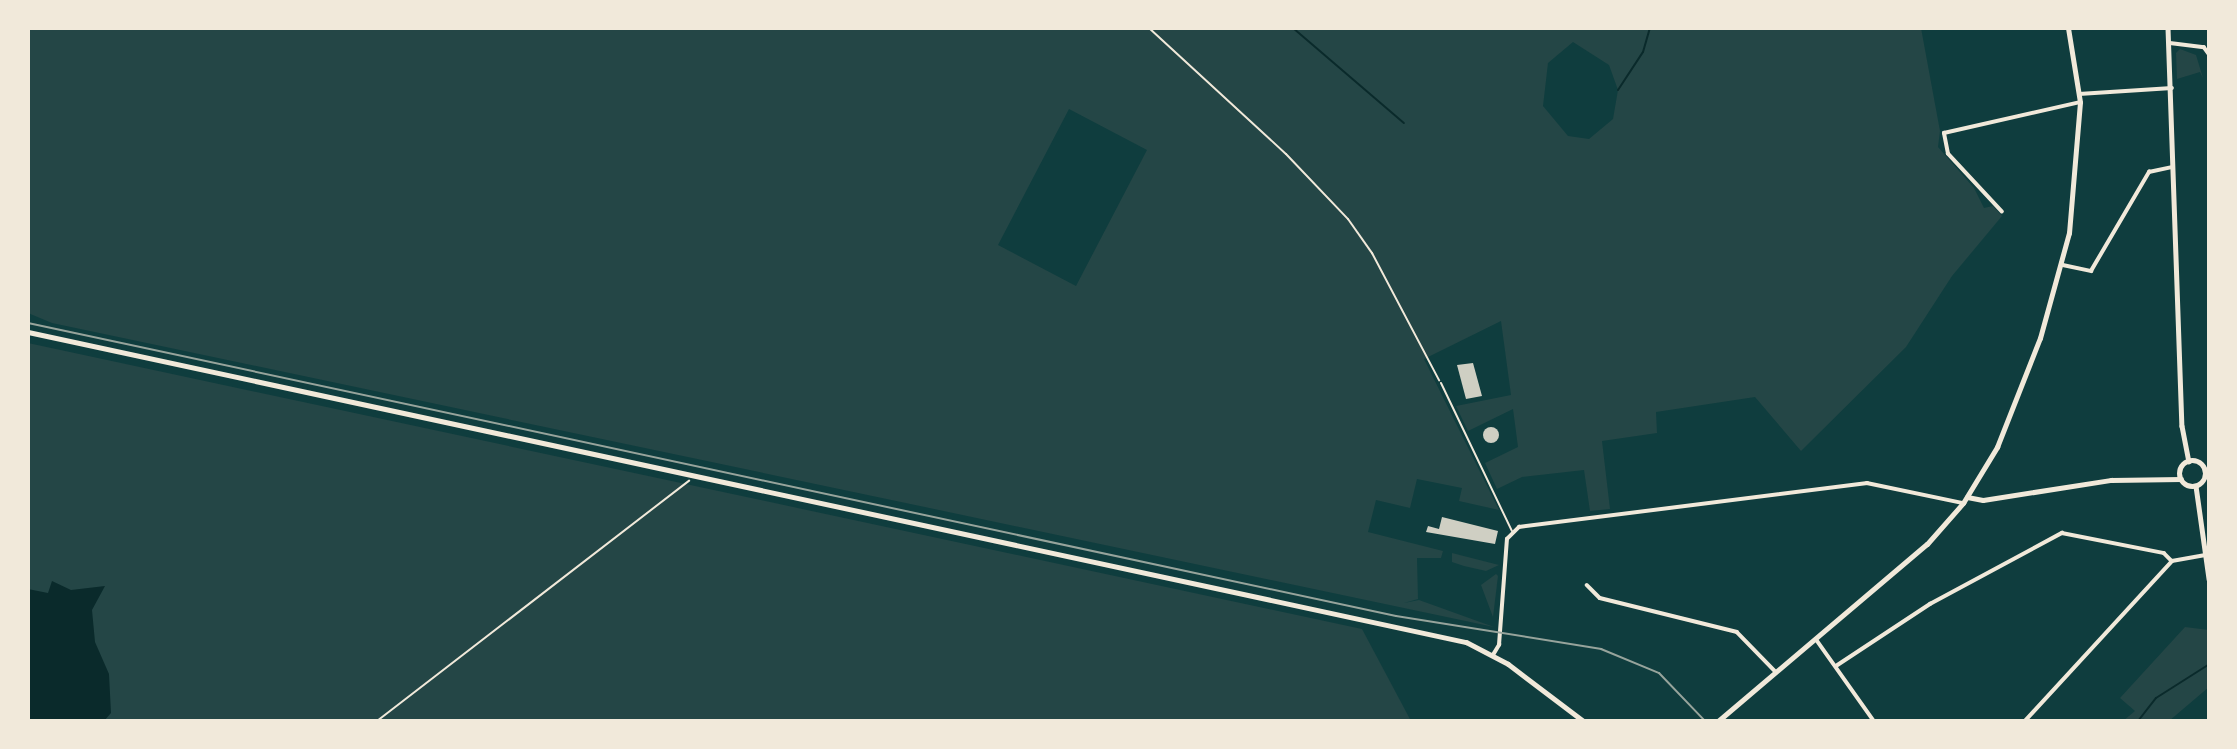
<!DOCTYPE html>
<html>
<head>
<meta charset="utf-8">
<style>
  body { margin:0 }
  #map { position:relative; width:2237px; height:749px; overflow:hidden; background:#0f3d3e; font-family:"Noto Sans",sans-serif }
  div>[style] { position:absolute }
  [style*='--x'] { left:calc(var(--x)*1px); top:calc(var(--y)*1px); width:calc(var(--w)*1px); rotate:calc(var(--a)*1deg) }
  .green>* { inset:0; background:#244646 }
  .water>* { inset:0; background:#0a2a2b }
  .stream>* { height:2px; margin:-1px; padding:0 1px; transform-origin:1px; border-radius:1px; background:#0a2a2b }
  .building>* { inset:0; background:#cfcfc3 }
  .round { border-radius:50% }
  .path>* { height:2px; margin:-1px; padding:0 1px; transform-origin:1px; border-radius:1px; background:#f1e9da }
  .service>* { height:2px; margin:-1px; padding:0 1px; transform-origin:1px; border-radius:1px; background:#f1e9da }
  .minor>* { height:3.5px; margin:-1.75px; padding:0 1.75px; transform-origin:1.75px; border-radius:1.75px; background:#f1e9da }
  .tertiary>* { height:4.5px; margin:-2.25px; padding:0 2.25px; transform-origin:2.25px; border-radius:2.25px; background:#f1e9da }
  .secondary>* { height:5px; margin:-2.5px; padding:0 2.5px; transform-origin:2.5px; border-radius:2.5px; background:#f1e9da }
  .secondary>.ring { margin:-2.5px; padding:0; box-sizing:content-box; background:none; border:5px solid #f1e9da; border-radius:50% }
  .tram>* { height:2px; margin:-1px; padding:0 1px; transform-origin:1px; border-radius:1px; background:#97a49c }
  span { translate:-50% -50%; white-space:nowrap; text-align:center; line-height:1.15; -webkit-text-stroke:7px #f1e9da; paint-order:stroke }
  .frame { position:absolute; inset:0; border:30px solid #f1e9da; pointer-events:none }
</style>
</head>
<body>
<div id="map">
  <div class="green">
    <i style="clip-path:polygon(evenodd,28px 28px,1921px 28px,1940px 131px,1938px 147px,1974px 188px,1984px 208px,1993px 206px,2002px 216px,1952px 276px,1906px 347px,1801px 451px,1755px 397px,1656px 412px,1657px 433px,1602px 441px,1610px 509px,1590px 511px,1584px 470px,1522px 477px,1497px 489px,1485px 463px,1518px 447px,1513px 409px,1468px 431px,1456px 406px,1511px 395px,1501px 321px,1424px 359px,1499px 510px,1459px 501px,1462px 488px,1417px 479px,1410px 508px,1376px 500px,1368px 532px,1443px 551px,1441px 558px,1417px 558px,1418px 599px,1404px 603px,1419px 600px,1494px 627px,52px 323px,28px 313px,28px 28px,1573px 42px,1609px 65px,1618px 90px,1613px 119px,1589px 139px,1568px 136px,1543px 106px,1548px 63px,1573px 42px,28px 28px,1069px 109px,1147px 150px,1076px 286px,998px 245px,1069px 109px)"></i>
    <i style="clip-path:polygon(2180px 49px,2196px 55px,2203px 78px,2200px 72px,2177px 79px,2176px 53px)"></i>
    <i style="clip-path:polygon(28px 343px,1362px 629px,1411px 721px,28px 721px)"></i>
    <i style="clip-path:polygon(1452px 553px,1499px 565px,1486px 571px,1464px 566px,1452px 562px)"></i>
    <i style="clip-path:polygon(1496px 574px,1498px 576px,1493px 617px,1481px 585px)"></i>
    <i style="clip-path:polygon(2185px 627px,2209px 630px,2209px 687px,2169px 721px,2123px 721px,2135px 711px,2120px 698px)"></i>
  </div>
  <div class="water">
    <i style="clip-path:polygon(52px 581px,71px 590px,105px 586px,92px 610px,95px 642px,109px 674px,111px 713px,104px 721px,28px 721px,28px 589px,48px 593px)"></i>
  </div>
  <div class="stream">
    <i style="--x:1293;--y:28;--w:146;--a:40.6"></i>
    <i style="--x:1618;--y:90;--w:45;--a:-56.7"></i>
    <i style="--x:1643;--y:52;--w:25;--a:-74"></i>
    <i style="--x:2138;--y:721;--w:29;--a:-52"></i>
    <i style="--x:2156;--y:698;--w:62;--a:-32.4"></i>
  </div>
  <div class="building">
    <i style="clip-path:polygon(1473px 363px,1482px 396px,1466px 399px,1457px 365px)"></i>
    <i class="round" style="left:1483px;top:427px;width:16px;height:16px"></i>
    <i style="clip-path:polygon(1442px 517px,1498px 531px,1495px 544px,1426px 532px,1428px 526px,1439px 529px)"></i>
  </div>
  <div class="path">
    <i style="--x:1149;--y:28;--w:186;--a:42.6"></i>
    <i style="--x:1286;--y:154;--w:90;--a:46.4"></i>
    <i style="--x:1348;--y:219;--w:42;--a:54.8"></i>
    <i style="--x:1372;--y:253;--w:144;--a:62.2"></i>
    <i style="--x:377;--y:721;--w:394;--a:-37.6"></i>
  </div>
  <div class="service">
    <i style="--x:1441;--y:383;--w:164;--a:64.4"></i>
  </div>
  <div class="minor">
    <i style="--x:2170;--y:43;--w:34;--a:7"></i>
    <i style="--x:2204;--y:47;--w:9;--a:54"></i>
    <i style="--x:2079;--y:94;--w:93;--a:-3.7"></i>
    <i style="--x:2002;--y:212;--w:79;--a:-133"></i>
    <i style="--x:1948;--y:154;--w:21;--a:-101"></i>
    <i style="--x:1944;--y:133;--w:139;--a:-12.8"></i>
    <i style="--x:2063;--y:265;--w:29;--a:12"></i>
    <i style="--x:2091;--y:271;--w:115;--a:-59.6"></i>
    <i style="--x:2149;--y:172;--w:24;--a:-12"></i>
    <i style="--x:1587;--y:585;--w:18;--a:45"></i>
    <i style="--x:1600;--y:598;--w:141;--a:13.9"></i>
    <i style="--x:1737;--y:632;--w:56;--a:45.7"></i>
    <i style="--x:1816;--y:639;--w:100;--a:54.7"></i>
    <i style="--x:1493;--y:655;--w:12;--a:-59"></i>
    <i style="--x:1499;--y:645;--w:106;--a:-85.7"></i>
    <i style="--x:1507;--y:539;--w:17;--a:-45"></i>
    <i style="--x:1519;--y:527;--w:351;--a:-7.2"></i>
    <i style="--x:1867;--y:483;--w:98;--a:11.8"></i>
    <i style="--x:1836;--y:666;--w:113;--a:-33.4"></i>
    <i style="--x:1930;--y:604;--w:150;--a:-28.3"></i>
    <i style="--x:2062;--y:533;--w:104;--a:11.1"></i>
    <i style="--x:2164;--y:553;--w:11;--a:45"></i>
    <i style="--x:2172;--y:561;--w:35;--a:-10"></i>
    <i style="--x:2025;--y:721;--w:217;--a:-47.4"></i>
  </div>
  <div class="tertiary">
    <i style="--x:2168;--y:28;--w:398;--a:88"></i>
    <i style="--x:2182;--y:426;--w:36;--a:79"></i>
    <i style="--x:2196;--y:486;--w:94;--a:82"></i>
  </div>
  <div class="secondary">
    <i style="--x:28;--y:332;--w:1471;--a:12.17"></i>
    <i style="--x:1466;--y:642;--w:47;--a:27.6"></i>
    <i style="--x:1508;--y:664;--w:94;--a:37.2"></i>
    <i class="ring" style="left:2179px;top:460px;width:21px;height:21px"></i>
    <i style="--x:1967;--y:497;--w:16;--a:11"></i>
    <i style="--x:1983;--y:500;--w:130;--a:-8.9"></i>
    <i style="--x:2111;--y:480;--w:70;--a:-0.8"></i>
    <i style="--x:1718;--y:721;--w:274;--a:-40.3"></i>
    <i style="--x:1927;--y:544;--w:55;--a:-48.7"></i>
    <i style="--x:1963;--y:503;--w:66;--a:-58.7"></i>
    <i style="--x:1997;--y:447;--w:117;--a:-68.5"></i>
    <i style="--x:2040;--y:338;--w:109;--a:-74.6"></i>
    <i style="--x:2069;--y:233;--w:131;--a:-85.2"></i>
    <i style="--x:2080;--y:102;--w:75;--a:-99.2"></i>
  </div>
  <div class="tram">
    <i style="--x:28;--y:323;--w:1399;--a:12.09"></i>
    <i style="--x:1396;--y:616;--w:208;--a:9.1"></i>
    <i style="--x:1601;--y:649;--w:63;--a:22.5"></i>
    <i style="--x:1659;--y:673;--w:66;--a:46.2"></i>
  </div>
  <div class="frame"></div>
</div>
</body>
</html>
